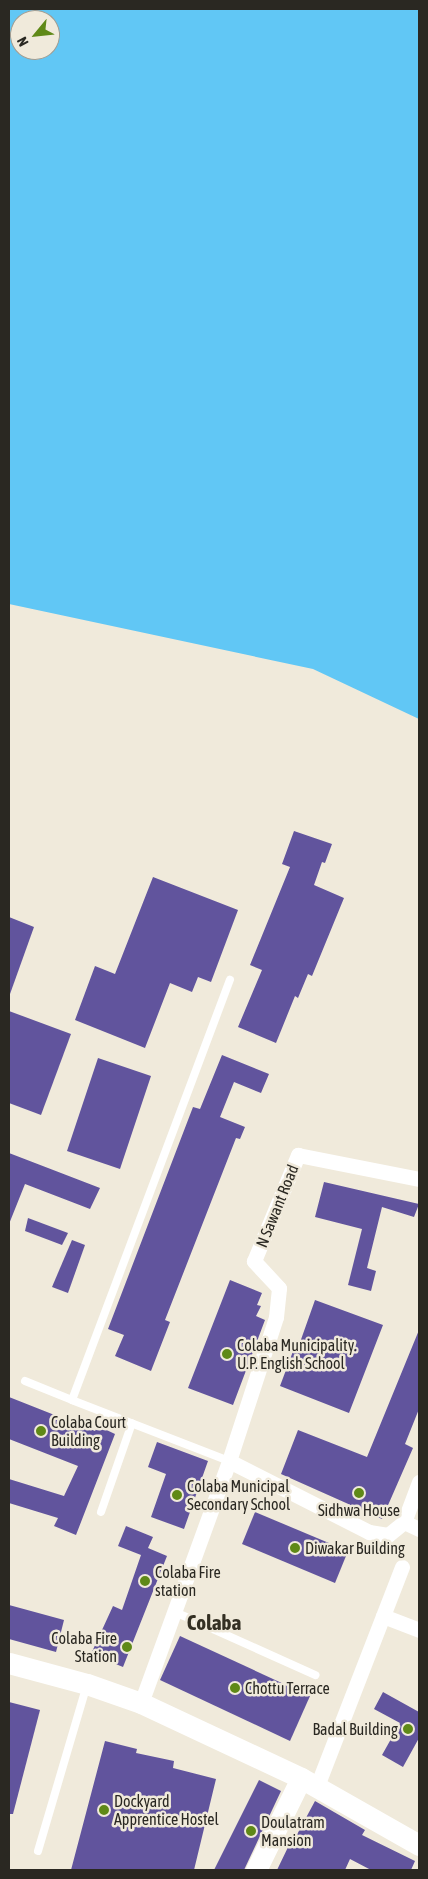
<!DOCTYPE html>
<html>
<head>
<meta charset="utf-8">
<style>
  body { margin:0 }
  #map { position:relative; width:428px; height:1879px; overflow:hidden; background:#f0eadb; font-family:"Asap Condensed",sans-serif }
  div>[style] { position:absolute }
  [style*='--x'] { left:calc(var(--x)*1px); top:calc(var(--y)*1px); width:calc(var(--w)*1px); rotate:calc(var(--a)*1deg) }
  .water>* { inset:0; background:#61c7f5 }
  .building>* { inset:0; background:#61549d }
  .lane>* { height:8px; margin:-4px; padding:0 4px; transform-origin:4px; border-radius:4px; background:#fff }
  .street>* { height:15px; margin:-7.5px; padding:0 7.5px; transform-origin:7.5px; border-radius:7.5px; background:#fff }
  .secondary>* { height:21px; margin:-10.5px; padding:0 10.5px; transform-origin:10.5px; border-radius:10.5px; background:#fff }
  .dots>* { width:14px; height:14px; translate:-50% -50%; box-sizing:border-box; border:2px solid #f0eadb; border-radius:50% }
  span { translate:-50% -50%; white-space:nowrap; text-align:center; line-height:1.15; -webkit-text-stroke:5px #f0eadb; paint-order:stroke }
  .street-label { font-size:16px; color:#2a2822 }
  .poi-label { font-size:16px; color:#2a2822 }
  .left { translate:0 -50%; text-align:left }
  .right { translate:-100% -50%; text-align:right }
  .district-label { font-size:21px; color:#332f23; font-weight:700 }
  .frame { position:absolute; inset:0; border:10px solid #2a2822; pointer-events:none }
  .north { position:absolute; left:10px; top:10px; width:50px; height:50px; box-sizing:border-box; background:#f0eadb; border:1px solid #a19c91; border-radius:50%; rotate:242deg; font-size:14px; font-weight:700; line-height:20px; text-align:center; color:#2a2822 }
  .north::after { content:''; display:block; margin:auto; width:18px; height:22px; background:#5f8917; clip-path:polygon(50% 0,100% 100%,50% 72%,0 100%) }
</style>
</head>
<body>
<div id="map">
  <div class="water">
    <i style="clip-path:polygon(evenodd,9px 9px,419px 9px,419px 719px,313px 669px,9px 604px,9px 9px,20px 20px,50px 20px,50px 50px,20px 50px,20px 20px)"></i>
  </div>
  <div class="building">
    <i style="clip-path:polygon(294px 831px,332px 844px,325px 863px,322px 862px,314px 885px,344px 898px,312px 976px,308px 974px,298px 998px,295px 996px,276px 1043px,238px 1027px,262px 970px,250px 965px,290px 867px,282px 864px)"></i>
    <i style="clip-path:polygon(153px 877px,238px 910px,211px 982px,198px 977px,192px 992px,170px 983px,145px 1048px,75px 1020px,95px 966px,115px 974px)"></i>
    <i style="clip-path:polygon(9px 917px,34px 927px,10px 994px,9px 994px)"></i>
    <i style="clip-path:polygon(9px 1011px,71px 1034px,41px 1115px,9px 1103px)"></i>
    <i style="clip-path:polygon(222px 1055px,269px 1074px,261px 1093px,234px 1082px,220px 1117px,245px 1127px,240px 1139px,236px 1138px,165px 1320px,170px 1322px,151px 1371px,115px 1356px,124px 1335px,108px 1329px,193px 1107px,200px 1109px)"></i>
    <i style="clip-path:polygon(98px 1058px,151px 1076px,120px 1169px,67px 1151px)"></i>
    <i style="clip-path:polygon(9px 1153px,100px 1188px,90px 1209px,25px 1184px,9px 1224px)"></i>
    <i style="clip-path:polygon(324px 1182px,419px 1204px,414px 1217px,382px 1207px,367px 1268px,376px 1271px,371px 1291px,348px 1285px,362px 1229px,315px 1217px)"></i>
    <i style="clip-path:polygon(28px 1218px,68px 1233px,62px 1245px,25px 1231px)"></i>
    <i style="clip-path:polygon(72px 1240px,85px 1245px,68px 1293px,52px 1287px)"></i>
    <i style="clip-path:polygon(230px 1280px,262px 1293px,257px 1305px,261px 1306px,256px 1316px,265px 1320px,233px 1405px,188px 1388px)"></i>
    <i style="clip-path:polygon(315px 1300px,383px 1325px,349px 1413px,280px 1386px,295px 1346px,298px 1348px)"></i>
    <i style="clip-path:polygon(419px 1330px,419px 1409px,405px 1444px,413px 1448px,382px 1519px,281px 1474px,298px 1430px,367px 1457px)"></i>
    <i style="clip-path:polygon(9px 1397px,95px 1431px,98px 1426px,115px 1434px,76px 1535px,54px 1526px,58px 1518px,9px 1503px,9px 1479px,64px 1496px,78px 1466px,9px 1439px)"></i>
    <i style="clip-path:polygon(157px 1442px,208px 1461px,184px 1529px,151px 1517px,166px 1474px,148px 1467px)"></i>
    <i style="clip-path:polygon(255px 1512px,348px 1551px,335px 1583px,242px 1544px)"></i>
    <i style="clip-path:polygon(126px 1526px,153px 1537px,148px 1548px,167px 1556px,123px 1667px,91px 1654px,113px 1606px,122px 1610px,141px 1555px,118px 1546px)"></i>
    <i style="clip-path:polygon(9px 1605px,64px 1620px,56px 1652px,9px 1639px)"></i>
    <i style="clip-path:polygon(180px 1636px,310px 1696px,290px 1741px,160px 1680px)"></i>
    <i style="clip-path:polygon(383px 1692px,419px 1712px,419px 1738px,403px 1767px,382px 1755px,400px 1723px,374px 1709px)"></i>
    <i style="clip-path:polygon(9px 1702px,40px 1710px,13px 1814px,9px 1814px)"></i>
    <i style="clip-path:polygon(105px 1741px,137px 1749px,136px 1753px,174px 1761px,173px 1768px,216px 1779px,194px 1870px,71px 1870px)"></i>
    <i style="clip-path:polygon(259px 1780px,281px 1791px,244px 1870px,214px 1870px)"></i>
    <i style="clip-path:polygon(315px 1801px,365px 1830px,362px 1835px,415px 1861px,411px 1870px,371px 1870px,350px 1859px,345px 1870px,277px 1870px,291px 1841px,293px 1842px)"></i>
  </div>
  <div class="lane">
    <i style="--x:25;--y:1381;--w:51;--a:22"></i>
    <i style="--x:229;--y:1461;--w:168;--a:-158.8"></i>
    <i style="--x:72;--y:1400;--w:449;--a:-69.4"></i>
    <i style="--x:101;--y:1512;--w:94;--a:-70.8"></i>
    <i style="--x:175;--y:1612;--w:154;--a:24.2"></i>
    <i style="--x:38;--y:1851;--w:173;--a:-73.6"></i>
  </div>
  <div class="street">
    <i style="--x:229;--y:1461;--w:157;--a:26.9"></i>
    <i style="--x:369;--y:1532;--w:19;--a:9"></i>
    <i style="--x:388;--y:1535;--w:21;--a:-39"></i>
    <i style="--x:404;--y:1522;--w:43;--a:-69.4"></i>
    <i style="--x:404;--y:1522;--w:17;--a:25"></i>
    <i style="--x:383;--y:1616;--w:39;--a:21"></i>
    <i style="--x:141;--y:1703;--w:258;--a:-70"></i>
    <i style="--x:229;--y:1461;--w:151;--a:-71.9"></i>
    <i style="--x:276;--y:1317;--w:29;--a:-84"></i>
    <i style="--x:279;--y:1288;--w:37;--a:-133"></i>
    <i style="--x:254;--y:1261;--w:115;--a:-67.5"></i>
    <i style="--x:298;--y:1155;--w:123;--a:11.2"></i>
    <i style="--x:317;--y:1786;--w:235;--a:-68.8"></i>
  </div>
  <div class="secondary">
    <i style="--x:9;--y:1663;--w:81;--a:15.1"></i>
    <i style="--x:87;--y:1684;--w:57;--a:19.4"></i>
    <i style="--x:141;--y:1703;--w:177;--a:25.1"></i>
    <i style="--x:301;--y:1778;--w:136;--a:29.6"></i>
    <i style="--x:256;--y:1870;--w:102;--a:-63.9"></i>
  </div>
  <div class="dots">
    <i style="left:227px;top:1354px;background:#5f8917"></i>
    <i style="left:41px;top:1431px;background:#5f8917"></i>
    <i style="left:359px;top:1493px;background:#5f8917"></i>
    <i style="left:177px;top:1495px;background:#5f8917"></i>
    <i style="left:295px;top:1548px;background:#5f8917"></i>
    <i style="left:145px;top:1581px;background:#5f8917"></i>
    <i style="left:127px;top:1647px;background:#5f8917"></i>
    <i style="left:235px;top:1688px;background:#5f8917"></i>
    <i style="left:408px;top:1729px;background:#5f8917"></i>
    <i style="left:104px;top:1810px;background:#5f8917"></i>
    <i style="left:251px;top:1831px;background:#5f8917"></i>
  </div>
  <div class="street-label">
    <span style="left:277px;top:1206px;rotate:-68deg">N Sawant Road</span>
  </div>
  <div class="poi-label">
    <span class="left" style="left:237px;top:1354px">Colaba Municipality.<br>U.P. English School</span>
    <span class="left" style="left:51px;top:1431px">Colaba Court<br>Building</span>
    <span class="left" style="left:187px;top:1495px">Colaba Municipal<br>Secondary School</span>
    <span style="left:359px;top:1510px">Sidhwa House</span>
    <span class="left" style="left:305px;top:1548px">Diwakar Building</span>
    <span class="left" style="left:155px;top:1581px">Colaba Fire<br>station</span>
    <span class="right" style="left:117px;top:1647px">Colaba Fire<br>Station</span>
    <span class="left" style="left:245px;top:1688px">Chottu Terrace</span>
    <span class="right" style="left:398px;top:1729px">Badal Building</span>
    <span class="left" style="left:114px;top:1810px">Dockyard<br>Apprentice Hostel</span>
    <span class="left" style="left:261px;top:1831px">Doulatram<br>Mansion</span>
  </div>
  <div class="district-label">
    <span style="left:214px;top:1622px">Colaba</span>
  </div>
  <div class="frame"></div>
  <div class="north">N</div>
</div>
</body>
</html>
